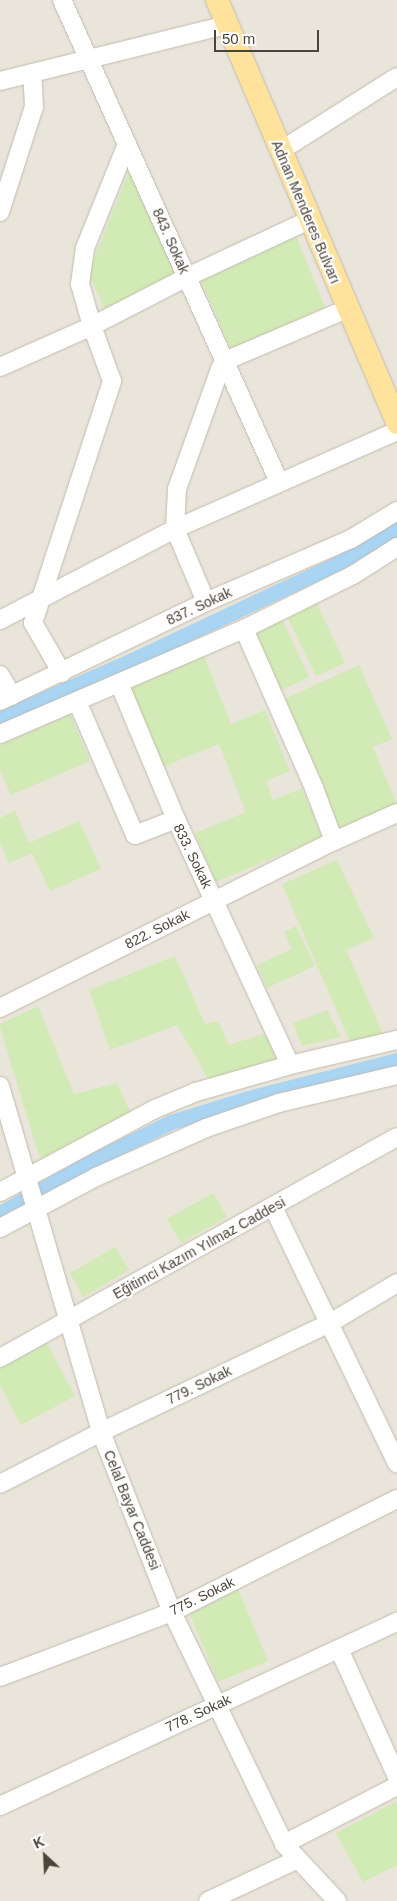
<!DOCTYPE html>
<html>
<head>
<meta charset="utf-8">
<style>
  body { margin:0 }
  #map { position:relative; width:397px; height:1901px; overflow:hidden; background:#f6f3ec; font-family:Arial,sans-serif }
  div>[style] { position:absolute }
  [style*='--x'] { left:calc(var(--x)*1px); top:calc(var(--y)*1px); width:calc(var(--w)*1px); rotate:calc(var(--a)*1deg) }
  .residential>* { inset:0; background:#eae5da }
  .green>* { inset:0; background:#d2eab5 }
  .canal>* { height:15px; margin:-7.5px; padding:0 7.5px; transform-origin:7.5px; border-radius:7.5px; background:#a9d4f2 }
  .roads { filter:drop-shadow(0 0 1px #c2bbae) drop-shadow(0 0 1px #c2bbae) }
  .minor>* { height:18px; margin:-9px; padding:0 9px; transform-origin:9px; border-radius:9px; background:#fff }
  .major>* { height:22px; margin:-11px; padding:0 11px; transform-origin:11px; border-radius:11px; background:#ffe39c }
  span { translate:-50% -50%; white-space:nowrap; text-align:center; line-height:1.15; -webkit-text-stroke:4.5px #fff; paint-order:stroke }
  .street-label { font-size:14px; color:#4b4439 }
  .north { position:absolute; left:20px; top:1831px; width:50px; height:50px; -webkit-text-stroke:4px #fff; paint-order:stroke; rotate:335deg; font-size:14px; font-weight:700; line-height:20px; text-align:center; color:#4b4439 }
  .north::after { content:''; display:block; margin:auto; width:18px; height:22px; background:#4b4439; clip-path:polygon(50% 0,100% 100%,50% 72%,0 100%) }
  .scale { position:absolute; left:214px; top:30px; width:105px; height:22px; box-sizing:border-box; border:2px solid #4b4439; border-top:0; padding-left:6px; font-size:15px; line-height:18px; white-space:nowrap; color:#4b4439; -webkit-text-stroke:4px #fff; paint-order:stroke }
</style>
</head>
<body>
<div id="map">
  <div class="residential">
    <i style="clip-path:polygon(0 0,397px 0,397px 1901px,0 1901px)"></i>
  </div>
  <div class="green">
    <i style="clip-path:polygon(136px 169px,178px 273px,105px 309px,88px 273px,128px 174px)"></i>
    <i style="clip-path:polygon(296px 236px,325px 307px,231px 349px,201px 281px)"></i>
    <i style="clip-path:polygon(317px 604px,345px 663px,316px 676px,288px 618px)"></i>
    <i style="clip-path:polygon(282px 619px,309px 677px,280px 691px,253px 632px)"></i>
    <i style="clip-path:polygon(203px 654px,231px 724px,265px 710px,290px 771px,266px 781px,273px 800px,302px 788px,322px 837px,216px 882px,195px 833px,246px 812px,219px 744px,160px 768px,126px 686px)"></i>
    <i style="clip-path:polygon(359px 665px,392px 739px,373px 747px,397px 804px,336px 830px,280px 701px)"></i>
    <i style="clip-path:polygon(70px 714px,90px 761px,11px 795px,0 770px,0 745px)"></i>
    <i style="clip-path:polygon(15px 811px,29px 843px,79px 821px,101px 869px,50px 891px,32px 853px,9px 863px,0 843px,0 818px)"></i>
    <i style="clip-path:polygon(337px 860px,374px 938px,346px 950px,384px 1036px,351px 1044px,282px 884px)"></i>
    <i style="clip-path:polygon(296px 926px,315px 966px,267px 988px,257px 965px,292px 949px,284px 932px)"></i>
    <i style="clip-path:polygon(175px 956px,205px 1024px,218px 1021px,229px 1045px,266px 1033px,278px 1063px,210px 1082px,177px 1025px,110px 1050px,89px 990px)"></i>
    <i style="clip-path:polygon(38px 1006px,74px 1094px,117px 1083px,131px 1113px,49px 1160px,39px 1156px,0 1027px,0 1024px)"></i>
    <i style="clip-path:polygon(327px 1010px,341px 1037px,302px 1046px,293px 1023px)"></i>
    <i style="clip-path:polygon(213px 1193px,227px 1217px,181px 1243px,167px 1219px)"></i>
    <i style="clip-path:polygon(115px 1247px,129px 1270px,83px 1297px,70px 1273px)"></i>
    <i style="clip-path:polygon(46px 1342px,75px 1396px,21px 1425px,0 1385px,0 1366px)"></i>
    <i style="clip-path:polygon(238px 1589px,268px 1661px,218px 1682px,188px 1610px)"></i>
    <i style="clip-path:polygon(397px 1801px,397px 1865px,363px 1882px,336px 1833px)"></i>
  </div>
  <div class="canal">
    <i style="--x:0;--y:718;--w:144;--a:-23.7"></i>
    <i style="--x:132;--y:660;--w:232;--a:-25.2"></i>
    <i style="--x:342;--y:561;--w:64;--a:-31"></i>
    <i style="--x:0;--y:1213;--w:103;--a:-29.8"></i>
    <i style="--x:89;--y:1162;--w:91;--a:-26"></i>
    <i style="--x:171;--y:1122;--w:81;--a:-17.3"></i>
    <i style="--x:248;--y:1098;--w:154;--a:-14.3"></i>
  </div>
  <div class="roads">
    <div class="minor">
      <i style="--x:62;--y:0;--w:529;--a:65.76"></i>
      <i style="--x:0;--y:81;--w:234;--a:-13.9"></i>
      <i style="--x:280;--y:151;--w:138;--a:-32.3"></i>
      <i style="--x:0;--y:212;--w:110;--a:-72.1"></i>
      <i style="--x:34;--y:107;--w:34;--a:-93"></i>
      <i style="--x:0;--y:367;--w:101;--a:-24"></i>
      <i style="--x:92;--y:326;--w:107;--a:-27.3"></i>
      <i style="--x:187;--y:277;--w:135;--a:-25"></i>
      <i style="--x:206;--y:602;--w:79;--a:-113"></i>
      <i style="--x:175;--y:529;--w:40;--a:-87.1"></i>
      <i style="--x:177;--y:489;--w:127;--a:-70.3"></i>
      <i style="--x:220;--y:369;--w:9;--a:-58"></i>
      <i style="--x:225;--y:361;--w:133;--a:-23.1"></i>
      <i style="--x:0;--y:620;--w:197;--a:-27.5"></i>
      <i style="--x:175;--y:529;--w:243;--a:-23.8"></i>
      <i style="--x:244;--y:629;--w:174;--a:66.2"></i>
      <i style="--x:314;--y:788;--w:57;--a:69.3"></i>
      <i style="--x:62;--y:673;--w:58;--a:-120.1"></i>
      <i style="--x:33;--y:623;--w:255;--a:-71.9"></i>
      <i style="--x:112;--y:381;--w:59;--a:-110"></i>
      <i style="--x:92;--y:326;--w:44;--a:-105.9"></i>
      <i style="--x:80;--y:284;--w:36;--a:-82"></i>
      <i style="--x:85;--y:248;--w:112;--a:-68"></i>
      <i style="--x:0;--y:675;--w:24;--a:60"></i>
      <i style="--x:119;--y:683;--w:147;--a:67.3"></i>
      <i style="--x:0;--y:701;--w:229;--a:-25.7"></i>
      <i style="--x:206;--y:602;--w:158;--a:-23.5"></i>
      <i style="--x:351;--y:539;--w:54;--a:-31.3"></i>
      <i style="--x:77;--y:701;--w:146;--a:66.6"></i>
      <i style="--x:135;--y:835;--w:44;--a:-21.3"></i>
      <i style="--x:176;--y:819;--w:271;--a:65.1"></i>
      <i style="--x:0;--y:734;--w:266;--a:-23.3"></i>
      <i style="--x:244;--y:629;--w:122;--a:-26.4"></i>
      <i style="--x:353;--y:575;--w:52;--a:-32.5"></i>
      <i style="--x:0;--y:1008;--w:373;--a:-26.6"></i>
      <i style="--x:334;--y:841;--w:69;--a:-24"></i>
      <i style="--x:0;--y:1086;--w:360;--a:73.7"></i>
      <i style="--x:101;--y:1432;--w:193;--a:68.5"></i>
      <i style="--x:172;--y:1612;--w:258;--a:64.2"></i>
      <i style="--x:284;--y:1844;--w:78;--a:47.1"></i>
      <i style="--x:0;--y:1192;--w:176;--a:-28.2"></i>
      <i style="--x:155;--y:1109;--w:44;--a:-22.5"></i>
      <i style="--x:196;--y:1092;--w:98;--a:-16"></i>
      <i style="--x:290;--y:1065;--w:110;--a:-13.2"></i>
      <i style="--x:273;--y:1207;--w:285;--a:64.2"></i>
      <i style="--x:0;--y:1228;--w:109;--a:-28"></i>
      <i style="--x:96;--y:1177;--w:120;--a:-24"></i>
      <i style="--x:206;--y:1128;--w:77;--a:-18.9"></i>
      <i style="--x:279;--y:1103;--w:121;--a:-13.3"></i>
      <i style="--x:0;--y:1358;--w:454;--a:-29.1"></i>
      <i style="--x:0;--y:1484;--w:114;--a:-27.2"></i>
      <i style="--x:101;--y:1432;--w:254;--a:-25.5"></i>
      <i style="--x:330;--y:1323;--w:78;--a:-30.8"></i>
      <i style="--x:339;--y:1649;--w:141;--a:65.6"></i>
      <i style="--x:0;--y:1677;--w:184;--a:-20.7"></i>
      <i style="--x:172;--y:1612;--w:252;--a:-26.7"></i>
      <i style="--x:0;--y:1806;--w:438;--a:-24.9"></i>
      <i style="--x:284;--y:1844;--w:127;--a:-27.2"></i>
      <i style="--x:208;--y:1901;--w:99;--a:-25"></i>
    </div>
    <div class="major">
      <i style="--x:217;--y:0;--w:460;--a:66.9"></i>
    </div>
  </div>
  <div class="street-label">
    <span style="left:306px;top:212px;rotate:67deg">Adnan Menderes Bulvarı</span>
    <span style="left:171px;top:241px;rotate:66deg">843. Sokak</span>
    <span style="left:199px;top:606px;rotate:-25deg">837. Sokak</span>
    <span style="left:193px;top:856px;rotate:64deg">833. Sokak</span>
    <span style="left:157px;top:929px;rotate:-27deg">822. Sokak</span>
    <span style="left:199px;top:1248px;rotate:-29deg">Eğitimci Kazım Yılmaz Caddesi</span>
    <span style="left:199px;top:1385px;rotate:-26deg">779. Sokak</span>
    <span style="left:132px;top:1510px;rotate:68deg">Celal Bayar Caddesi</span>
    <span style="left:202px;top:1596px;rotate:-26deg">775. Sokak</span>
    <span style="left:198px;top:1713px;rotate:-25deg">778. Sokak</span>
  </div>
  <div class="north">K</div>
  <div class="scale">50 m</div>
</div>
</body>
</html>
